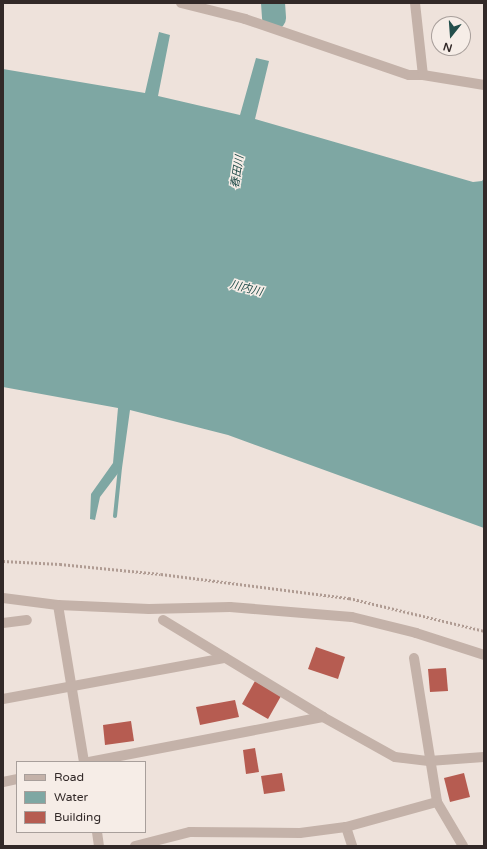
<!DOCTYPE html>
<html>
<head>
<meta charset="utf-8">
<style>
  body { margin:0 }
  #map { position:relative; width:487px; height:849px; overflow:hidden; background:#eee2db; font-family:"Varela Round","Noto Sans JP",sans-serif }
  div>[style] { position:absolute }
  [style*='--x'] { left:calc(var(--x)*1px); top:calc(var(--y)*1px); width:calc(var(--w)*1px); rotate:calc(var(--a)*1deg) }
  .water>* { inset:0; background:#7ea7a3 }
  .stream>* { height:4px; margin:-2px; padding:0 2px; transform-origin:2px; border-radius:2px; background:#7ea7a3 }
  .river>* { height:24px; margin:-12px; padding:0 12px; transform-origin:12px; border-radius:12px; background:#7ea7a3 }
  .building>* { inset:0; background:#b65c51 }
  .path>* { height:2.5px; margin-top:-1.25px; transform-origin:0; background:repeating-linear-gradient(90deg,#b09c93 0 2px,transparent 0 4px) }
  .minor>* { height:10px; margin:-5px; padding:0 5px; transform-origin:5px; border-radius:5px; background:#c4b2a9 }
  .tertiary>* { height:10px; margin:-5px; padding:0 5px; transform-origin:5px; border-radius:5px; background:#c4b2a9 }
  span { translate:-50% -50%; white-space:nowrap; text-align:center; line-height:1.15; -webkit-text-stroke:3px #f6ede7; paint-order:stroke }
  .water-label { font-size:11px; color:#234e4b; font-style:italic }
  .frame { position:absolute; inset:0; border:4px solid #322928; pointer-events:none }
  .legend { position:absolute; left:16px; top:761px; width:130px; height:72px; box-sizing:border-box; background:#f6ede7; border:1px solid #a89f9b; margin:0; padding:5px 7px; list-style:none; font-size:12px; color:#322928 }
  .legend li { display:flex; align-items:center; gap:8px; height:20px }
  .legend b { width:20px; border:1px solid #a89f9b }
  .north { position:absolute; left:431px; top:16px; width:40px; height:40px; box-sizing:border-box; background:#f6ede7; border:1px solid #a89f9b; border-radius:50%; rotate:197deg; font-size:11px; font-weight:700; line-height:16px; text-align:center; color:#322928 }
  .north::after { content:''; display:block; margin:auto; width:14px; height:18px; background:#234e4b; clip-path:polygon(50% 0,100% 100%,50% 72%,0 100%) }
</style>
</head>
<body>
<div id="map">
  <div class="water">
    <i style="clip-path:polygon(159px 32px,170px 35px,158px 96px,240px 115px,256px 58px,269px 61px,255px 119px,473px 182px,482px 181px,484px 178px,484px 528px,228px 435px,130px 410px,122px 468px,100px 497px,95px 520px,90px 519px,91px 494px,113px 463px,118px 408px,3px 387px,3px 69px,145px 93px)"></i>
  </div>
  <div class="stream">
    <i style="--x:115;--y:516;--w:48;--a:-84.1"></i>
  </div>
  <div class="river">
    <i style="--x:273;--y:3;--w:15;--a:86"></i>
  </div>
  <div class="building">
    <i style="clip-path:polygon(316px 647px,345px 657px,338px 679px,308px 669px)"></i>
    <i style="clip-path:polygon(446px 668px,448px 691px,430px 692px,428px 669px)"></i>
    <i style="clip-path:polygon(255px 681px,281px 696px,268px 719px,242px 704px)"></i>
    <i style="clip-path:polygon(235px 700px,239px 717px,200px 725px,196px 707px)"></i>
    <i style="clip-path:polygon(131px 721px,134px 741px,105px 745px,103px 725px)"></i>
    <i style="clip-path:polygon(255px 748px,259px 772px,246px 774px,243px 750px)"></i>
    <i style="clip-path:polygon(282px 773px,285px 791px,264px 794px,261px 776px)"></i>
    <i style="clip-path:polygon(464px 773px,470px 797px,450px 802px,444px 778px)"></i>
  </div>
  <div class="path">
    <i style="--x:3;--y:561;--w:57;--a:3"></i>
    <i style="--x:60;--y:564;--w:101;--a:5.7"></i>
    <i style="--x:161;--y:574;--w:190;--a:7.3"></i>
    <i style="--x:349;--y:598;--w:139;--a:13.7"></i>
  </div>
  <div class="minor">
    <i style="--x:181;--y:3;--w:66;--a:14"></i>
    <i style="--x:245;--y:19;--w:173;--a:18.9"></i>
    <i style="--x:409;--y:75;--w:14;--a:0"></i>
    <i style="--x:58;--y:605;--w:159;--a:80.6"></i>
    <i style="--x:163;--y:620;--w:187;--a:31.2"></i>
    <i style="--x:323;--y:717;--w:82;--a:29.1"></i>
    <i style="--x:395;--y:757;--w:34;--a:7"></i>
    <i style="--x:429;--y:761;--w:55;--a:-4.2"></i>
    <i style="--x:3;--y:623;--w:24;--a:-7"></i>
    <i style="--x:414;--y:658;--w:146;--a:80.9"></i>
    <i style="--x:437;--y:802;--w:51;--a:59.4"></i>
    <i style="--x:3;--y:699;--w:226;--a:-10.5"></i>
    <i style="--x:89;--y:762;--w:238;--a:-10.9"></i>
    <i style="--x:3;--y:782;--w:14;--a:-12"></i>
    <i style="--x:346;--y:827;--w:20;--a:72"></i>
    <i style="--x:97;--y:832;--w:14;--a:82"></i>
    <i style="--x:135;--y:846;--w:57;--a:-14.3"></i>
    <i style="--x:190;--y:832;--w:110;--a:0.5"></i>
    <i style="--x:300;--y:833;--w:46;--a:-7.4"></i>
    <i style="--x:346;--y:827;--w:94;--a:-15.4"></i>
  </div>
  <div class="tertiary">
    <i style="--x:415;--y:3;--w:72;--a:83.7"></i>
    <i style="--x:423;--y:75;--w:62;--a:9.3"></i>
    <i style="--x:3;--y:598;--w:55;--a:7.3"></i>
    <i style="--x:58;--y:605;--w:91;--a:2.5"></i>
    <i style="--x:149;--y:609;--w:81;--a:-1.4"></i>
    <i style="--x:230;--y:607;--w:122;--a:4.7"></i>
    <i style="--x:352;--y:617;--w:66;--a:14"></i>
    <i style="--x:416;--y:633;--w:71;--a:17.9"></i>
  </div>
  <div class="water-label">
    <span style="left:238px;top:172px;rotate:-81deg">春田川</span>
    <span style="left:246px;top:289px;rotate:14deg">川内川</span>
  </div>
  <div class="frame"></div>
  <ul class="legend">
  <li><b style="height:5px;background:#c4b2a9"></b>Road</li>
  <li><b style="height:11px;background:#7ea7a3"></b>Water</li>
  <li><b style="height:11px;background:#b65c51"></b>Building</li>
  </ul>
  <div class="north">N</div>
</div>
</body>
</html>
